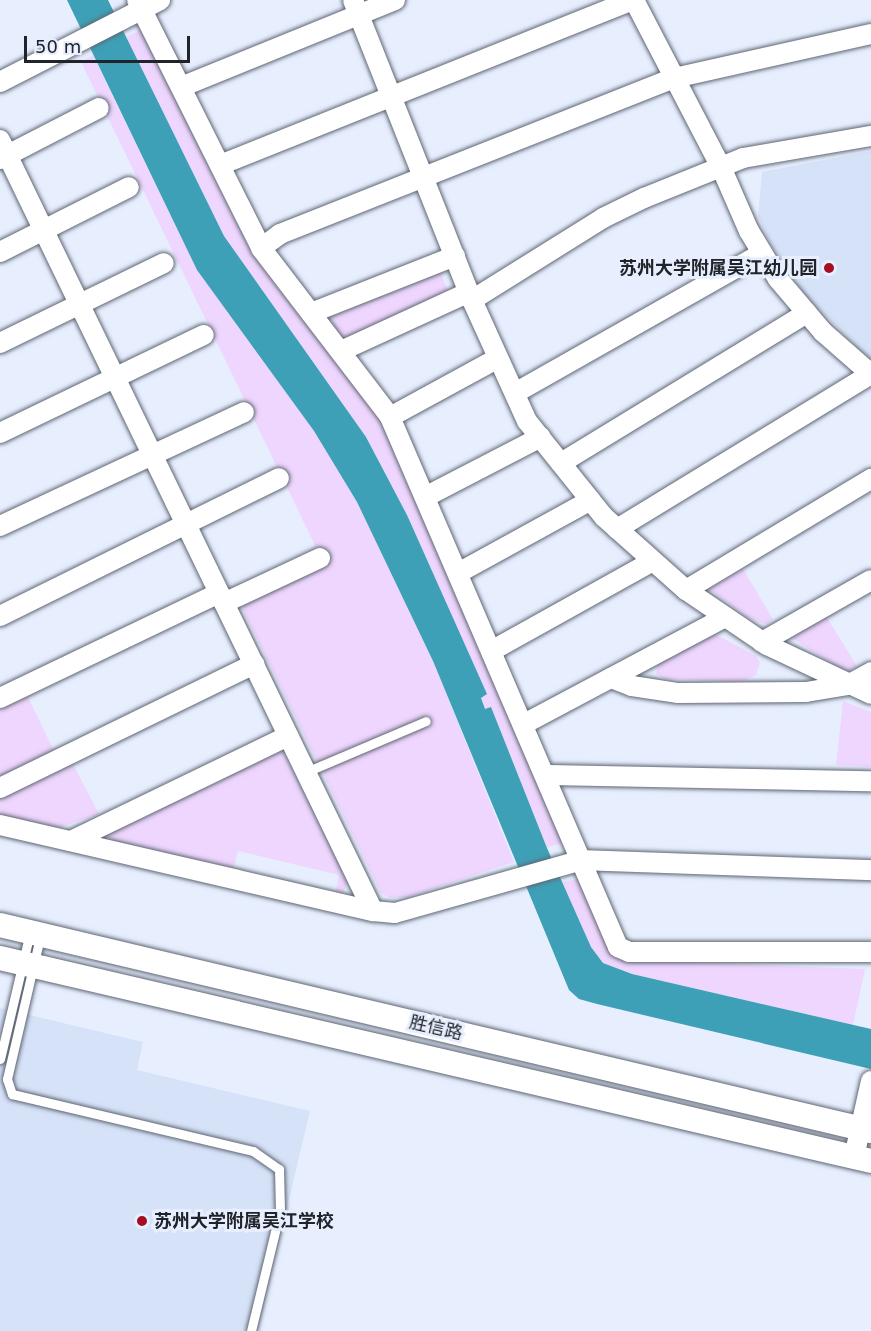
<!DOCTYPE html>
<html>
<head>
<meta charset="utf-8">
<style>
  body { margin:0 }
  #map { position:relative; width:871px; height:1331px; overflow:hidden; background:#e7efff; font-family:"DejaVu Sans","Noto Sans SC",sans-serif }
  div>[style] { position:absolute }
  [style*='--x'] { left:calc(var(--x)*1px); top:calc(var(--y)*1px); width:calc(var(--w)*1px); rotate:calc(var(--a)*1deg) }
  .built>* { inset:0; background:#d6e2f8 }
  .green>* { inset:0; background:#eed6fe }
  .water>* { inset:0; background:#3ea0b6 }
  .roads { filter:drop-shadow(0 0 2px #5f6673) drop-shadow(0 0 2px #5f6673) }
  .service>* { height:9px; margin:-4.5px; padding:0 4.5px; transform-origin:4.5px; border-radius:4.5px; background:#fff }
  .minor>* { height:20px; margin:-10px; padding:0 10px; transform-origin:10px; border-radius:10px; background:#fff }
  .tertiary>* { height:24px; margin:-12px; padding:0 12px; transform-origin:12px; border-radius:12px; background:#fff }
  .dots>* { width:16px; height:16px; translate:-50% -50%; box-sizing:border-box; border:3px solid #e7efff; border-radius:50% }
  span { translate:-50% -50%; white-space:nowrap; text-align:center; line-height:1.15; -webkit-text-stroke:6px #e7efff; paint-order:stroke }
  .poi-label { font-size:18px; color:#202329; font-weight:700 }
  .right { translate:-100% -50%; text-align:right }
  .left { translate:0 -50%; text-align:left }
  .street-label { font-size:18px; color:#202329 }
  .scale { position:absolute; left:24px; top:36px; width:166px; height:27px; box-sizing:border-box; border:3px solid #202329; border-top:0; padding-left:8px; font-size:18px; line-height:21px; white-space:nowrap; color:#202329; -webkit-text-stroke:4px #e7efff; paint-order:stroke }
</style>
</head>
<body>
<div id="map">
  <div class="built">
    <i style="clip-path:polygon(871px 151px,871px 361px,803px 293px,770px 243px,758px 216px,762px 172px)"></i>
    <i style="clip-path:polygon(0 1008px,143px 1042px,137px 1070px,310px 1111px,258px 1331px,0 1331px)"></i>
  </div>
  <div class="green">
    <i style="clip-path:polygon(143px 29px,256px 257px,389px 430px,564px 836px,561px 843px,547px 848px,491px 708px,485px 710px,481px 697px,486px 694px,407px 515px,366px 437px,224px 236px,126px 37px)"></i>
    <i style="clip-path:polygon(93px 55px,197px 270px,314px 431px,357px 502px,433px 661px,514px 862px,408px 897px,390px 898px,381px 893px,243px 610px,243px 604px,323px 562px,81px 62px)"></i>
    <i style="clip-path:polygon(440px 272px,448px 291px,345px 340px,339px 338px,328px 322px,330px 315px)"></i>
    <i style="clip-path:polygon(743px 569px,773px 619px,766px 624px,750px 619px,709px 589px)"></i>
    <i style="clip-path:polygon(826px 616px,857px 666px,846px 673px,789px 636px)"></i>
    <i style="clip-path:polygon(715px 634px,756px 656px,760px 663px,756px 675px,741px 682px,665px 679px,656px 674px,658px 663px)"></i>
    <i style="clip-path:polygon(26px 693px,54px 751px,0 778px,0 706px)"></i>
    <i style="clip-path:polygon(843px 701px,871px 712px,871px 767px,836px 765px)"></i>
    <i style="clip-path:polygon(280px 746px,350px 878px,343px 892px,335px 894px,339px 875px,238px 851px,233px 870px,111px 841px,107px 835px,109px 829px)"></i>
    <i style="clip-path:polygon(71px 760px,99px 814px,56px 829px,0 815px,0 794px)"></i>
    <i style="clip-path:polygon(579px 879px,612px 953px,652px 961px,865px 969px,853px 1025px,632px 974px,603px 963px,591px 947px,562px 882px)"></i>
  </div>
  <div class="water">
    <i style="clip-path:polygon(67px 0,108px 0,224px 236px,366px 437px,407px 515px,487px 694px,481px 698px,485px 709px,491px 707px,547px 848px,591px 947px,603px 963px,632px 974px,871px 1029px,871px 1069px,597px 1004px,579px 999px,569px 990px,433px 661px,357px 502px,314px 431px,197px 270px)"></i>
  </div>
  <div class="roads">
    <div class="service">
      <i style="--x:306;--y:772;--w:130;--a:-23"></i>
      <i style="--x:40;--y:937;--w:146;--a:103.1"></i>
      <i style="--x:7;--y:1079;--w:16;--a:72"></i>
      <i style="--x:12;--y:1094;--w:248;--a:13.3"></i>
      <i style="--x:253;--y:1151;--w:32;--a:35"></i>
      <i style="--x:279;--y:1169;--w:42;--a:88.6"></i>
      <i style="--x:280;--y:1211;--w:123;--a:103.6"></i>
      <i style="--x:0;--y:1059;--w:130;--a:-76.7"></i>
    </div>
    <div class="minor">
      <i style="--x:137;--y:0;--w:277;--a:63.4"></i>
      <i style="--x:261;--y:248;--w:213;--a:52.6"></i>
      <i style="--x:390;--y:417;--w:577;--a:66.72"></i>
      <i style="--x:618;--y:947;--w:12;--a:24"></i>
      <i style="--x:629;--y:952;--w:242;--a:0"></i>
      <i style="--x:353;--y:0;--w:323;--a:68.4"></i>
      <i style="--x:472;--y:300;--w:133;--a:65.6"></i>
      <i style="--x:527;--y:421;--w:123;--a:51.3"></i>
      <i style="--x:604;--y:517;--w:110;--a:41.7"></i>
      <i style="--x:686;--y:590;--w:98;--a:34.2"></i>
      <i style="--x:767;--y:645;--w:115;--a:25.2"></i>
      <i style="--x:634;--y:0;--w:188;--a:62.5"></i>
      <i style="--x:721;--y:167;--w:70;--a:66.4"></i>
      <i style="--x:749;--y:231;--w:56;--a:58.9"></i>
      <i style="--x:778;--y:279;--w:70;--a:49.7"></i>
      <i style="--x:823;--y:332;--w:64;--a:41.2"></i>
      <i style="--x:0;--y:82;--w:180;--a:-27.1"></i>
      <i style="--x:181;--y:87;--w:231;--a:-22.1"></i>
      <i style="--x:0;--y:140;--w:856;--a:64.18"></i>
      <i style="--x:0;--y:159;--w:111;--a:-27.3"></i>
      <i style="--x:220;--y:165;--w:444;--a:-21.8"></i>
      <i style="--x:261;--y:248;--w:24;--a:-36"></i>
      <i style="--x:280;--y:234;--w:424;--a:-21.6"></i>
      <i style="--x:674;--y:78;--w:202;--a:-12.6"></i>
      <i style="--x:0;--y:252;--w:144;--a:-26.7"></i>
      <i style="--x:472;--y:300;--w:155;--a:-32"></i>
      <i style="--x:603;--y:218;--w:46;--a:-26"></i>
      <i style="--x:644;--y:198;--w:107;--a:-22"></i>
      <i style="--x:743;--y:158;--w:130;--a:-9.8"></i>
      <i style="--x:311;--y:313;--w:155;--a:-21.6"></i>
      <i style="--x:0;--y:343;--w:182;--a:-26"></i>
      <i style="--x:341;--y:351;--w:141;--a:-24.7"></i>
      <i style="--x:515;--y:393;--w:284;--a:-29.5"></i>
      <i style="--x:390;--y:417;--w:123;--a:-28.6"></i>
      <i style="--x:0;--y:433;--w:226;--a:-25.7"></i>
      <i style="--x:561;--y:463;--w:288;--a:-31.4"></i>
      <i style="--x:427;--y:496;--w:128;--a:-27.4"></i>
      <i style="--x:0;--y:526;--w:269;--a:-25"></i>
      <i style="--x:617;--y:529;--w:298;--a:-31.4"></i>
      <i style="--x:460;--y:572;--w:149;--a:-28.8"></i>
      <i style="--x:686;--y:590;--w:216;--a:-31"></i>
      <i style="--x:224;--y:603;--w:106;--a:-25.1"></i>
      <i style="--x:0;--y:616;--w:311;--a:-26.3"></i>
      <i style="--x:762;--y:642;--w:125;--a:-29.6"></i>
      <i style="--x:493;--y:650;--w:183;--a:-29.1"></i>
      <i style="--x:611;--y:678;--w:22;--a:21"></i>
      <i style="--x:632;--y:686;--w:47;--a:8.7"></i>
      <i style="--x:678;--y:693;--w:128;--a:-0.4"></i>
      <i style="--x:806;--y:692;--w:43;--a:-9.5"></i>
      <i style="--x:848;--y:685;--w:26;--a:-29"></i>
      <i style="--x:0;--y:698;--w:243;--a:-25.6"></i>
      <i style="--x:524;--y:724;--w:228;--a:-28"></i>
      <i style="--x:546;--y:775;--w:325;--a:1.1"></i>
      <i style="--x:0;--y:788;--w:283;--a:-26"></i>
      <i style="--x:0;--y:825;--w:383;--a:13"></i>
      <i style="--x:373;--y:911;--w:22;--a:5"></i>
      <i style="--x:395;--y:913;--w:194;--a:-15.8"></i>
      <i style="--x:582;--y:860;--w:289;--a:2"></i>
      <i style="--x:71;--y:841;--w:241;--a:-25.8"></i>
      <i style="--x:854;--y:1157;--w:78;--a:-77.4"></i>
    </div>
    <div class="tertiary">
      <i style="--x:0;--y:925;--w:895;--a:13.31"></i>
      <i style="--x:0;--y:958;--w:894;--a:13.12"></i>
    </div>
  </div>
  <div class="dots">
    <i style="left:829px;top:268px;background:#a60d21"></i>
    <i style="left:142px;top:1221px;background:#a60d21"></i>
  </div>
  <div class="poi-label">
    <span class="right" style="left:817px;top:268px">苏州大学附属吴江幼儿园</span>
    <span class="left" style="left:154px;top:1221px">苏州大学附属吴江学校</span>
  </div>
  <div class="street-label">
    <span style="left:436px;top:1028px;rotate:13deg">胜信路</span>
  </div>
  <div class="scale">50 m</div>
</div>
</body>
</html>
